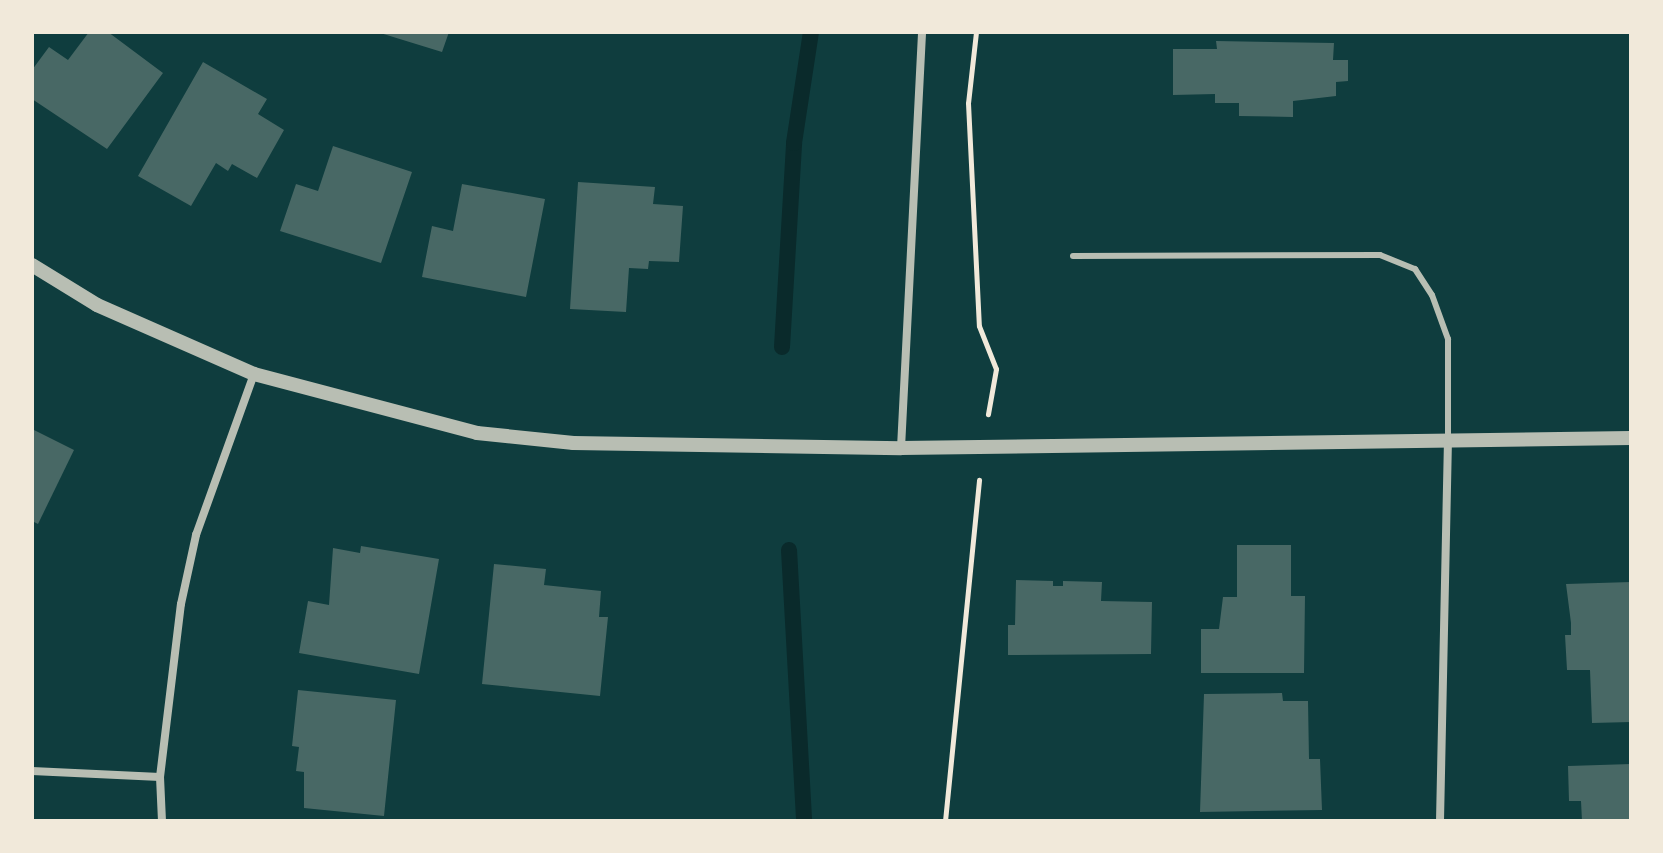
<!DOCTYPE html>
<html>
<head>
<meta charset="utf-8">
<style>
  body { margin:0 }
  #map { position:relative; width:1663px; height:853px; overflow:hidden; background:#0f3d3e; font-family:"Noto Sans",sans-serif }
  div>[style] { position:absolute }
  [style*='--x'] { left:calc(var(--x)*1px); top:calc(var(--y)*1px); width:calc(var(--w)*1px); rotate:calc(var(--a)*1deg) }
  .stream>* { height:16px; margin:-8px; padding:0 8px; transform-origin:8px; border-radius:8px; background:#0a2a2b }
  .building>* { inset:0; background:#486865 }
  .path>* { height:5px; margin:-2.5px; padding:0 2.5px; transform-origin:2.5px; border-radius:2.5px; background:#f1e9da }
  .service>* { height:6px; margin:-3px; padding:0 3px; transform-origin:3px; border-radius:3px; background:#b8beb3 }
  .minor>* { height:8px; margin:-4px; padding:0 4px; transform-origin:4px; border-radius:4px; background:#b8beb3 }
  .tertiary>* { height:14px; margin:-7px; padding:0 7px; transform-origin:7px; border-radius:7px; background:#b8beb3 }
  span { translate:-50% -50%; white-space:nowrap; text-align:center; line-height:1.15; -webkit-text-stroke:7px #f1e9da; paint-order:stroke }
  .frame { position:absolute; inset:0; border:34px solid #f1e9da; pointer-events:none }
</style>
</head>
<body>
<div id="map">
  <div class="stream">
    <i style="--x:782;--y:347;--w:204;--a:-86.6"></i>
    <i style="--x:794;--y:143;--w:112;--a:-81.3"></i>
    <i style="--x:789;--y:550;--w:271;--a:86.8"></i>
  </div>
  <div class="building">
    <i style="clip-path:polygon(89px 32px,108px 32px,163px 73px,107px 149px,32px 99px,32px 70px,49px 47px,68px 60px)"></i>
    <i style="clip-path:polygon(377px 32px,449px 32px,442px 52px)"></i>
    <i style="clip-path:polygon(1216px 41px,1334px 43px,1333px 60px,1348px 60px,1348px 81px,1336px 82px,1336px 96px,1293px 101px,1293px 117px,1239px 116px,1239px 103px,1215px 103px,1215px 94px,1173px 95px,1173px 49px,1217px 49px)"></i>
    <i style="clip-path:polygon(203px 62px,267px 99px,258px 114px,284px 130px,257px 178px,232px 164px,228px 171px,216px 163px,191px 206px,138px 176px)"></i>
    <i style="clip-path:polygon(333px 146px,412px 172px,381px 263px,280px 231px,296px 184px,318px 191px)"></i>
    <i style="clip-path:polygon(578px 182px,655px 187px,653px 204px,683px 206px,679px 262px,649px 261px,648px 269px,629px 268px,626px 312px,570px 309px)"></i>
    <i style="clip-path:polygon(462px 184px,545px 199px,526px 297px,422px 277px,432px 226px,453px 231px)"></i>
    <i style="clip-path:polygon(32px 429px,74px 450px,38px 524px,32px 521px)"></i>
    <i style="clip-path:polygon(1237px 545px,1291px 545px,1291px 596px,1305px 596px,1304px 673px,1201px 673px,1201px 629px,1219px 629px,1223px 597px,1237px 597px)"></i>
    <i style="clip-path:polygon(361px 546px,439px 559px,419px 674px,299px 653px,308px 601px,329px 605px,333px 548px,360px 553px)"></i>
    <i style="clip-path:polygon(494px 564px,546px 569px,544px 585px,601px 591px,599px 617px,608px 617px,600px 696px,482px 684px)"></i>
    <i style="clip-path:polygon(1016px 580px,1053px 581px,1053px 586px,1063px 586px,1063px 581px,1102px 582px,1101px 601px,1152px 602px,1151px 654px,1008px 655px,1008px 625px,1015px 625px)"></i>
    <i style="clip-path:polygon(1631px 582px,1631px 722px,1592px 723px,1590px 670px,1567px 670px,1565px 635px,1571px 635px,1571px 623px,1566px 584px)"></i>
    <i style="clip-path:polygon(298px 690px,396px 700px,384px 816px,304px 808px,304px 772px,296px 771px,299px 747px,292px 746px)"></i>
    <i style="clip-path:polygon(1282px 693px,1283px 701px,1308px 701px,1309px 759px,1320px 759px,1322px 810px,1200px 812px,1204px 694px)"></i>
    <i style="clip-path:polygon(1631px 764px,1631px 821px,1582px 821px,1581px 801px,1569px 801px,1568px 766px)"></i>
  </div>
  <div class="path">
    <i style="--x:976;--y:32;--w:71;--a:96.4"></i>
    <i style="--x:968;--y:103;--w:223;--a:87.2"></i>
    <i style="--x:979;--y:326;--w:46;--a:68.4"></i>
    <i style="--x:996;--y:369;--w:46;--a:100.1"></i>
    <i style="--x:945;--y:821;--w:343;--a:-84.3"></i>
  </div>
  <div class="service">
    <i style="--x:1073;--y:256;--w:307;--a:-0.2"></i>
    <i style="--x:1380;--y:255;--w:38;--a:22"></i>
    <i style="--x:1415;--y:269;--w:31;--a:57"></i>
    <i style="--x:1432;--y:295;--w:47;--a:70"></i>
    <i style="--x:1448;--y:339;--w:101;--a:90"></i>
  </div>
  <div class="minor">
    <i style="--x:901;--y:448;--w:417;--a:-87.1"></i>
    <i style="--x:32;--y:771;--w:128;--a:2.7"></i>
    <i style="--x:162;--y:821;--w:44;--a:-92.6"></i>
    <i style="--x:160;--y:777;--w:174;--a:-83.1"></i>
    <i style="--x:181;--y:604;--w:71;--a:-77.7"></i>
    <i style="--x:196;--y:535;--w:171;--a:-70.2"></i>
    <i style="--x:1440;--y:821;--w:379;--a:-88.8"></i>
  </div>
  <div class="tertiary">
    <i style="--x:32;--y:265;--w:76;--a:31.6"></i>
    <i style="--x:97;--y:305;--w:171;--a:23.7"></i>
    <i style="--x:254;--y:374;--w:231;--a:14.8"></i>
    <i style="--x:477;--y:433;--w:97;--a:5.9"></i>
    <i style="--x:573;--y:443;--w:328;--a:0.9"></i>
    <i style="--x:901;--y:448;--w:730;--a:-0.78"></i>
  </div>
  <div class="frame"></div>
</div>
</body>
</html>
